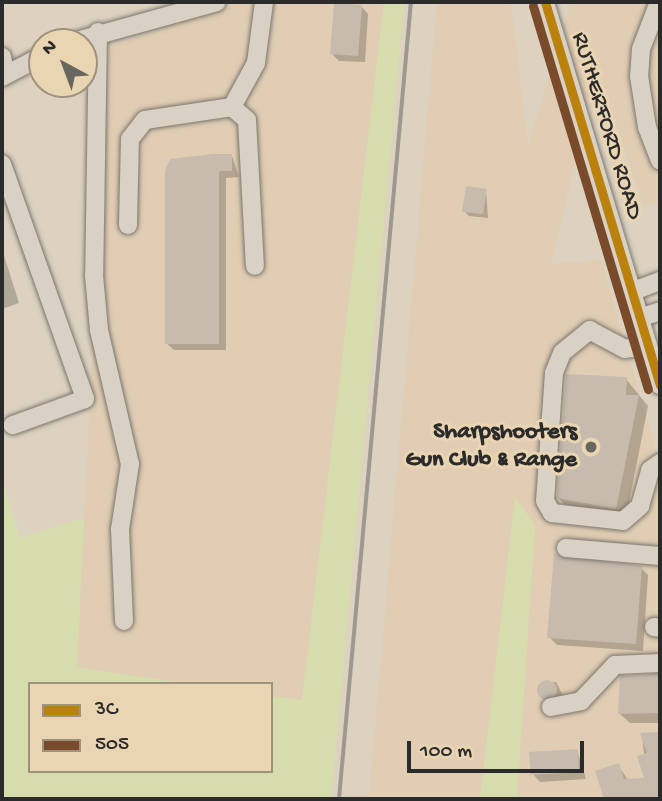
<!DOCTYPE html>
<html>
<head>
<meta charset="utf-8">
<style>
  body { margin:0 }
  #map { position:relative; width:662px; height:801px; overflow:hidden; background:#ddd2c0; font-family:"Gochi Hand",sans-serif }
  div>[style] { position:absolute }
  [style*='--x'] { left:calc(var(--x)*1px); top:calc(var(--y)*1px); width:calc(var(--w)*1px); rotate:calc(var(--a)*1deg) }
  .built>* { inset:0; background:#e0cdb3 }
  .green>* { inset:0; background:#d6dcab }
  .shadow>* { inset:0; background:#0003 }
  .building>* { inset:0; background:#c6bbad }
  .round { border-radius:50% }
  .roads { filter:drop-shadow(0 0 2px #7b766e) drop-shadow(0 0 2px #7b766e) }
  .minor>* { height:18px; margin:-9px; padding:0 9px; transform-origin:9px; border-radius:9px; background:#d9d1c4 }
  .rail>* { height:3.5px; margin:-1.75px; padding:0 1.75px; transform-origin:1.75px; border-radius:1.75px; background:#9e9990 }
  .bus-1>* { height:9px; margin:-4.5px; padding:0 4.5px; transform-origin:4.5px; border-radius:4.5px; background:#ba810d }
  .bus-2>* { height:9px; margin:-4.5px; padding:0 4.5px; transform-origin:4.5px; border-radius:4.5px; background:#7a4b2a }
  .dots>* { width:19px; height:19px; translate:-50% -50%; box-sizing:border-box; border:4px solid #ead5b3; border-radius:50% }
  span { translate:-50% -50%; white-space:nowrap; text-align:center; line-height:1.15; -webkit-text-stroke:6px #ead5b3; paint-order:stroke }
  .street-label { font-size:24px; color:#2b2b2b }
  .poi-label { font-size:24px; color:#2b2b2b; font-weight:700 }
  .right { translate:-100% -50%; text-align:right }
  .frame { position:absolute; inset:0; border:4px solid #2b2b2b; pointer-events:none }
  .legend { position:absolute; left:28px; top:682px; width:245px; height:91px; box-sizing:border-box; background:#ead5b3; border:2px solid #9e917d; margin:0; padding:9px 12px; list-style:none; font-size:21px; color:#2b2b2b }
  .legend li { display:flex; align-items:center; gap:14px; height:35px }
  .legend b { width:35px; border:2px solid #9e917d }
  .north { position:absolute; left:28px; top:28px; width:70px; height:70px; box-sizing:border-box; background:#ead5b3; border:2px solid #9e917d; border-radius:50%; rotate:319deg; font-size:19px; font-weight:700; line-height:28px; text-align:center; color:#2b2b2b }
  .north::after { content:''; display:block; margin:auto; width:24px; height:32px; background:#69655f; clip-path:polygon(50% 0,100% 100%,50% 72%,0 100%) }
  .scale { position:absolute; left:407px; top:741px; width:177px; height:32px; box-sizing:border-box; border:4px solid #2b2b2b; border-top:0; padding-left:9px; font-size:21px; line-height:24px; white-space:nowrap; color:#2b2b2b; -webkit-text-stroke:5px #ead5b3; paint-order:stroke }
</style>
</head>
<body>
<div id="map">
  <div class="built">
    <i style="clip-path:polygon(241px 2px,384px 2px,302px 701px,271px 696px,271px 684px,188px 684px,77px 667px,107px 47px)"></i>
    <i style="clip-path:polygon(437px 2px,511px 2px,528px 146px,571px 2px,660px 2px,660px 202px,644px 207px,597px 69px,551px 264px,601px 260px,660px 464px,660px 799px,517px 799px,535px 526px,516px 498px,480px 799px,369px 799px)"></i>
  </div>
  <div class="green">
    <i style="clip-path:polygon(384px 2px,404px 2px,331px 799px,2px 799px,2px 478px,20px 538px,84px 518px,77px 667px,188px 684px,30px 684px,30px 771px,271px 771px,271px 696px,302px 700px)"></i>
    <i style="clip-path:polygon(515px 497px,535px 525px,517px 799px,480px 799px)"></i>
  </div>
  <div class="shadow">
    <i style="clip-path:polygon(361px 6px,368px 14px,365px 62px,339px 61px,332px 54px)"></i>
    <i style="clip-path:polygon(232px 156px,239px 177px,226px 178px,226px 350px,174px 350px,166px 343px,167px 171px)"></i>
    <i style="clip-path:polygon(486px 190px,488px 218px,469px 216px,464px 211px)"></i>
    <i style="clip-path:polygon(2px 249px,19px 303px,2px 309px)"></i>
    <i style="clip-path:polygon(626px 379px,648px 406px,626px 518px,568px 508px,558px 498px)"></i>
    <i style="clip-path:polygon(641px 568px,648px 575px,643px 651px,557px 645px,549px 637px)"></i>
    <i style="clip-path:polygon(660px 673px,660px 723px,630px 723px,620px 714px,622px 678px)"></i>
    <i style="clip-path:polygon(556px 682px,566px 701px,552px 706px,538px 685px)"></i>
    <i style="clip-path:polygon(660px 734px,660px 799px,606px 799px,597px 772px,618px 765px,628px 780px,647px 779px,642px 735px)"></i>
    <i style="clip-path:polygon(577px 750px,586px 779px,540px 782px,533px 774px)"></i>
  </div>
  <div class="building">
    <i style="clip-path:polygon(334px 3px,362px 5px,358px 56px,330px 54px)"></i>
    <i style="clip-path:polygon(213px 154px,232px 154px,232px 171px,219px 171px,219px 344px,165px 344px,165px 171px,170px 159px)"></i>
    <i style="clip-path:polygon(466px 186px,487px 189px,483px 214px,462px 212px)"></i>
    <i style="clip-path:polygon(566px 374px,627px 377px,626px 395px,639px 395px,616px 509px,557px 498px)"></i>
    <i style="clip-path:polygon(554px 554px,642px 566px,636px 644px,547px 638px)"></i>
    <i style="clip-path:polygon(660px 674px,660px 713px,618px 714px,620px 676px)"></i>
    <i class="round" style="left:537px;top:680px;width:20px;height:20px"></i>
    <i style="clip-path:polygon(660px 732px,660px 799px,604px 799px,595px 771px,619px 763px,624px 779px,644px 778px,637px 756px,647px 753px,640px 733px)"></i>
    <i style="clip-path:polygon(578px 749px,579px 772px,531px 775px,529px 752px)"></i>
  </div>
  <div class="roads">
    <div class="minor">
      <i style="--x:545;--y:2;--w:400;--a:73.3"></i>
      <i style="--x:659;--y:2;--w:50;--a:111"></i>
      <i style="--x:641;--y:49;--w:27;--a:94"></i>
      <i style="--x:639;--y:76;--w:52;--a:81.1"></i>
      <i style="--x:647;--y:127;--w:36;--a:69"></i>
      <i style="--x:98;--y:32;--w:243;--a:90.9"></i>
      <i style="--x:94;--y:275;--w:55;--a:84.8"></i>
      <i style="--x:99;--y:330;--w:138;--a:77"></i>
      <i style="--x:130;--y:464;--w:66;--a:98.7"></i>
      <i style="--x:120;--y:529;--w:92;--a:87.5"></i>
      <i style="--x:73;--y:42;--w:149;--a:-15.5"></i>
      <i style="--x:2;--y:57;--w:17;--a:77"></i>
      <i style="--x:2;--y:77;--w:45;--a:-27.7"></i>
      <i style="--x:232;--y:107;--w:20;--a:41"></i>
      <i style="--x:247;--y:120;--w:146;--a:86.9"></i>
      <i style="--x:2;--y:164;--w:249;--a:70.5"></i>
      <i style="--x:85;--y:399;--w:77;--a:160.1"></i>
      <i style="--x:128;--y:225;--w:86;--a:-88.7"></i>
      <i style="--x:130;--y:139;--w:24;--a:-52"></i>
      <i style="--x:145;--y:120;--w:88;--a:-8.5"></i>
      <i style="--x:232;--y:107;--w:50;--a:-61.4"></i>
      <i style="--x:256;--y:63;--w:62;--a:-82.5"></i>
      <i style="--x:631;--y:292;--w:31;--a:-21"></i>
      <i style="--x:639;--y:318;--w:22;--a:-18"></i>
      <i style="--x:648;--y:346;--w:23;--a:173"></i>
      <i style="--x:625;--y:349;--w:40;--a:-152"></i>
      <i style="--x:590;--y:330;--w:36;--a:141"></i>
      <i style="--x:562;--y:353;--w:22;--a:112"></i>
      <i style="--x:554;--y:373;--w:128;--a:94"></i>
      <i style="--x:545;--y:501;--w:14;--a:60"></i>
      <i style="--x:552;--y:513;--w:71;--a:6.4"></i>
      <i style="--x:623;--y:521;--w:23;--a:-41"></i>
      <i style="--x:640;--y:506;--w:37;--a:-74"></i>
      <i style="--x:650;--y:470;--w:12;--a:-35"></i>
      <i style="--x:566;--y:548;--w:94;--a:4.9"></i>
      <i style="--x:654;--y:627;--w:6;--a:9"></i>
      <i style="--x:551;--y:707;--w:31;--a:-11"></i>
      <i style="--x:581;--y:701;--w:50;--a:-46.6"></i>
      <i style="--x:615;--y:665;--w:45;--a:-2.5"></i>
    </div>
  </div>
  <div class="rail">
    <i style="--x:339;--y:799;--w:800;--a:-84.84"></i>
  </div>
  <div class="bus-1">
    <i style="--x:545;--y:2;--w:400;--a:73.3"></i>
  </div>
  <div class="bus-2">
    <i style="--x:533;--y:6;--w:400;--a:73.3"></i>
  </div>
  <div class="dots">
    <i style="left:591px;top:447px;background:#69655f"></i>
  </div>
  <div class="street-label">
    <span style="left:606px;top:126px;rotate:73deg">RUTHERFORD ROAD</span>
  </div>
  <div class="poi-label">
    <span class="right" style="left:577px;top:447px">Sharpshooters<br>Gun Club &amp; Range</span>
  </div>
  <div class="frame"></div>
  <ul class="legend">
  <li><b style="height:9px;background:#ba810d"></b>3C</li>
  <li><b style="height:9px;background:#7a4b2a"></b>505</li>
  </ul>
  <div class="north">N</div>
  <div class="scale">100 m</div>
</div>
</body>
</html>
